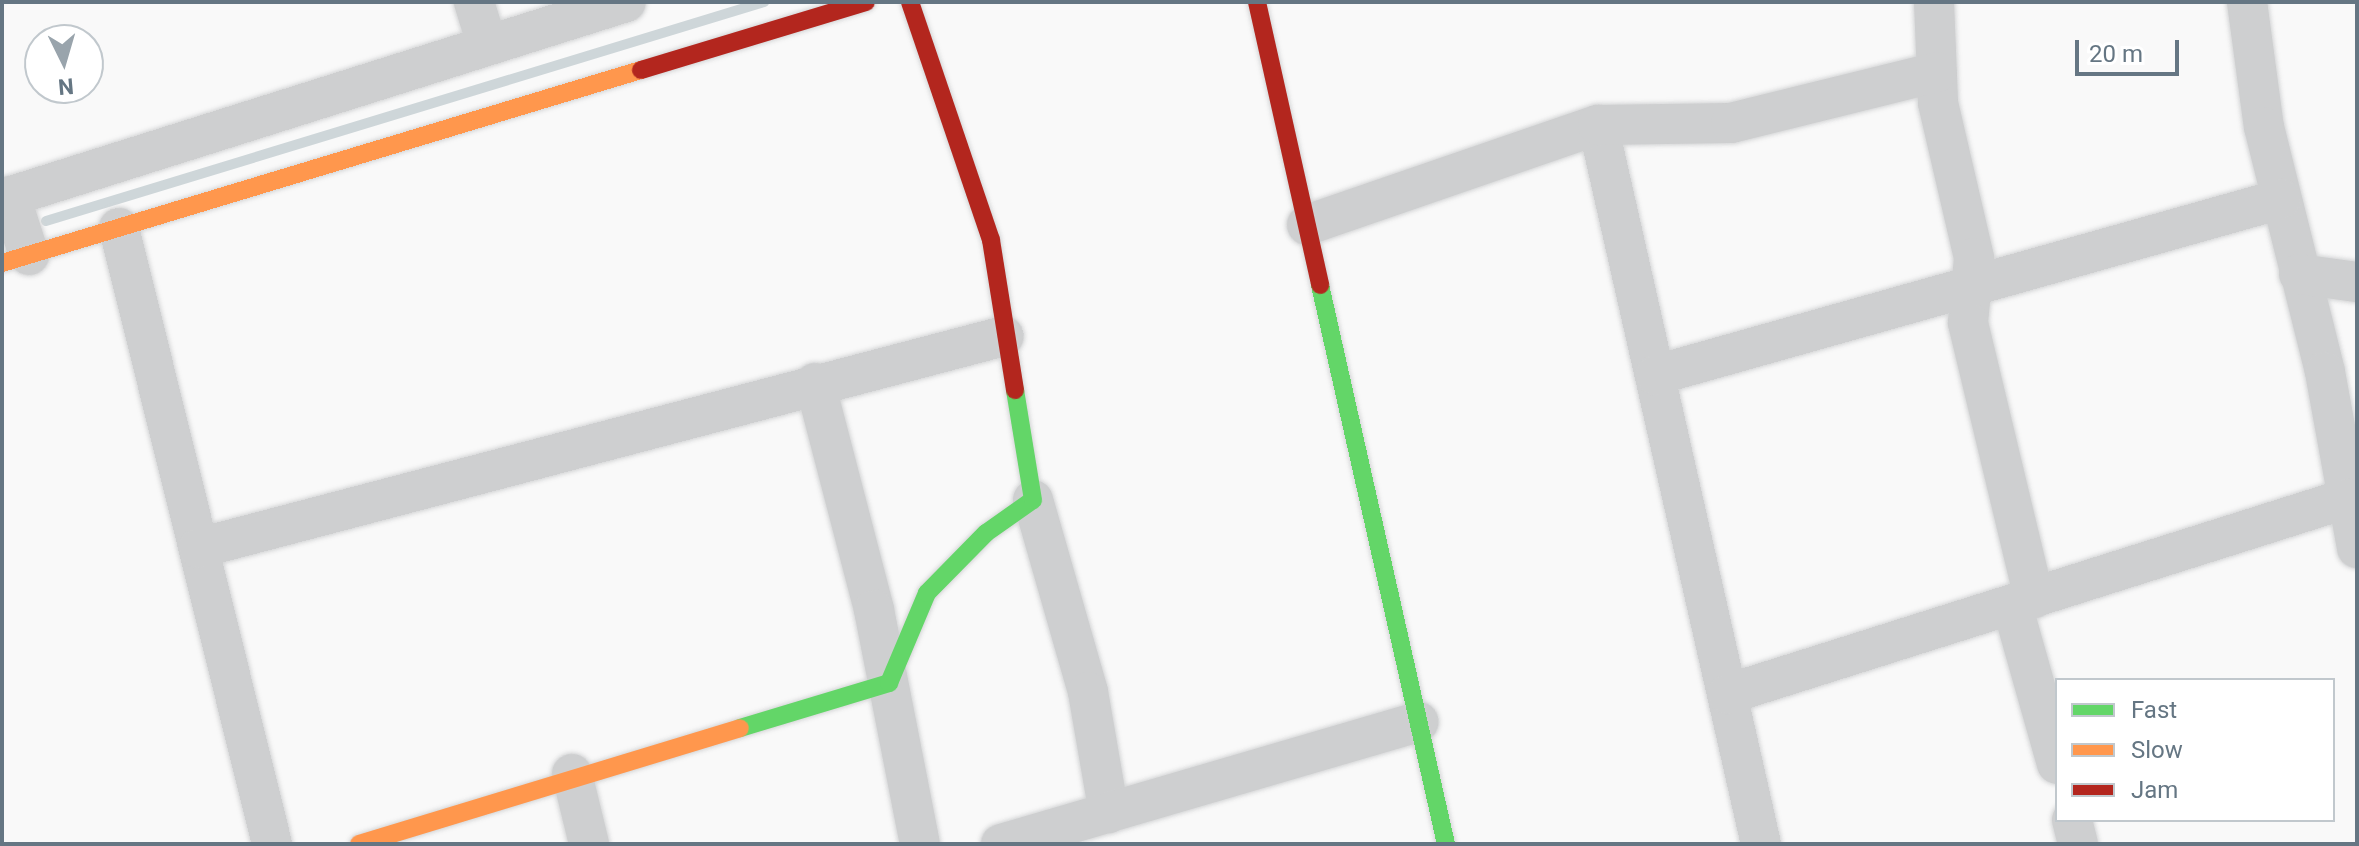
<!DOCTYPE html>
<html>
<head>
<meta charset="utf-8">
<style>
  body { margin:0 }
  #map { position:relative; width:2359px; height:846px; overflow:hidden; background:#f9f9f9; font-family:Roboto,sans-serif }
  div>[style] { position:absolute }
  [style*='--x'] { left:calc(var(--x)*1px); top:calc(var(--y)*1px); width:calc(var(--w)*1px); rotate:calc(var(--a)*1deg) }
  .stream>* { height:10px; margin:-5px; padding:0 5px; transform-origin:5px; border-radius:5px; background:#ced6d9 }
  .roads { filter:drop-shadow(0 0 2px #d5d6d7) drop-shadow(0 0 2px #d5d6d7) }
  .street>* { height:40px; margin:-20px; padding:0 20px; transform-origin:20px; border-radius:20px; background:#cecfd0 }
  .fast>* { height:18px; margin:-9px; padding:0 9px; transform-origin:9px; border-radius:9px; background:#63d668 }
  .slow>* { height:18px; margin:-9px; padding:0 9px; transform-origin:9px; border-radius:9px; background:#ff974d }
  .jam>* { height:18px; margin:-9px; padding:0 9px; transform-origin:9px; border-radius:9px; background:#b3261e }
  span { translate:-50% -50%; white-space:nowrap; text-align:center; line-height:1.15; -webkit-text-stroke:8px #fff; paint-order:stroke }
  .frame { position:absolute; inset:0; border:4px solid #657683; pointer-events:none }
  .legend { position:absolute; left:2055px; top:678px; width:280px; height:144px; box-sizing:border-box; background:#fff; border:2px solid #c1c8cd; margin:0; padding:10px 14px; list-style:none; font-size:24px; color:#657683 }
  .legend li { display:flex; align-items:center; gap:16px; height:40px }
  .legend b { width:40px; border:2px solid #c1c8cd }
  .north { position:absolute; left:24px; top:24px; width:80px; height:80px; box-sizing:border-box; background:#fff; border:2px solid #c1c8cd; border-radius:50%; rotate:175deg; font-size:22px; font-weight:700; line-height:32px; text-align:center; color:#657683 }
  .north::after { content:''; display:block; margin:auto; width:28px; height:36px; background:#99a4ac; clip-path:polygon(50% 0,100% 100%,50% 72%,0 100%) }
  .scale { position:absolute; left:2075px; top:40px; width:104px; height:36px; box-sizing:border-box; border:4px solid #657683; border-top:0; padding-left:10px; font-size:24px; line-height:28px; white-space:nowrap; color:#657683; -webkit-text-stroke:6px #fff; paint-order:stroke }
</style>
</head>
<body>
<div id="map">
  <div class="stream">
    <i style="--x:46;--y:221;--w:751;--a:-16.96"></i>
  </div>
  <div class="roads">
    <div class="street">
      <i style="--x:474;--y:2;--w:41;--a:72.9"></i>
      <i style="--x:1934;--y:2;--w:101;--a:87.7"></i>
      <i style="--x:1938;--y:103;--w:159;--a:76.9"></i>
      <i style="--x:1974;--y:258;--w:65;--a:95.3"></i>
      <i style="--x:1968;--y:323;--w:283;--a:76.5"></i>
      <i style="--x:2247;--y:2;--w:126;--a:82.3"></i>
      <i style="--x:2264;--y:127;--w:252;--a:76"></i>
      <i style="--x:2325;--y:372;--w:179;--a:79.7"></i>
      <i style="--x:1598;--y:125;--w:737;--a:77.23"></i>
      <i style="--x:10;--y:196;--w:62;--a:72.1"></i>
      <i style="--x:2;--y:199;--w:654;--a:-17.52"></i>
      <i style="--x:1307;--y:225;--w:308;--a:-19"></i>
      <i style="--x:1598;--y:125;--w:133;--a:-0.9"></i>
      <i style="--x:1731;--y:123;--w:212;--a:-13.9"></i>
      <i style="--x:119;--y:228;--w:635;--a:76.05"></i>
      <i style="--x:2299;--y:274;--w:59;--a:7.9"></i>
      <i style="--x:1656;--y:375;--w:649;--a:-15.73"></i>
      <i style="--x:815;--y:383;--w:235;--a:75.4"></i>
      <i style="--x:874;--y:610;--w:238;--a:78.9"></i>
      <i style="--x:1033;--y:500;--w:200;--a:74"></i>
      <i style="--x:1088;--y:692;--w:123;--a:80.2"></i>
      <i style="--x:199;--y:548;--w:832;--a:-14.75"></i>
      <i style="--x:2012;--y:605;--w:165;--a:74.2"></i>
      <i style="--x:1728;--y:694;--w:647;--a:-17.54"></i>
      <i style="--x:572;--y:774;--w:72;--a:76.3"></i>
      <i style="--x:2072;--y:820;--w:25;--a:76"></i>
      <i style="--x:1001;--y:844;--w:435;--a:-16.3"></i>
    </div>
    <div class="fast">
      <i style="--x:1320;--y:285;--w:573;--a:77.3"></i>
      <i style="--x:740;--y:728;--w:156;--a:-16.8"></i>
      <i style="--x:889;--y:683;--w:98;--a:-67.1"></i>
      <i style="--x:927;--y:593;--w:84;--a:-45.5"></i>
      <i style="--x:986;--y:533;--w:57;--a:-35.1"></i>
      <i style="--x:1033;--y:500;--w:111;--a:-99.3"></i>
    </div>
    <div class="slow">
      <i style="--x:2;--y:263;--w:668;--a:-16.81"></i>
      <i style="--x:359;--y:844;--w:398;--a:-16.9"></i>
    </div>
    <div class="jam">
      <i style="--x:910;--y:2;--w:251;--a:71.2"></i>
      <i style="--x:991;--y:240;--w:152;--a:80.9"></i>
      <i style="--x:1257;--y:2;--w:290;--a:77.4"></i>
      <i style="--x:641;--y:70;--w:235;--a:-16.8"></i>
    </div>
  </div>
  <div class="frame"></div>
  <ul class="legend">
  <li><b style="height:10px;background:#63d668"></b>Fast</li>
  <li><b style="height:10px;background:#ff974d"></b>Slow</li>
  <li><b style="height:10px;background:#b3261e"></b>Jam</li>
  </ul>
  <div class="north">N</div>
  <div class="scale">20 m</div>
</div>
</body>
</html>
